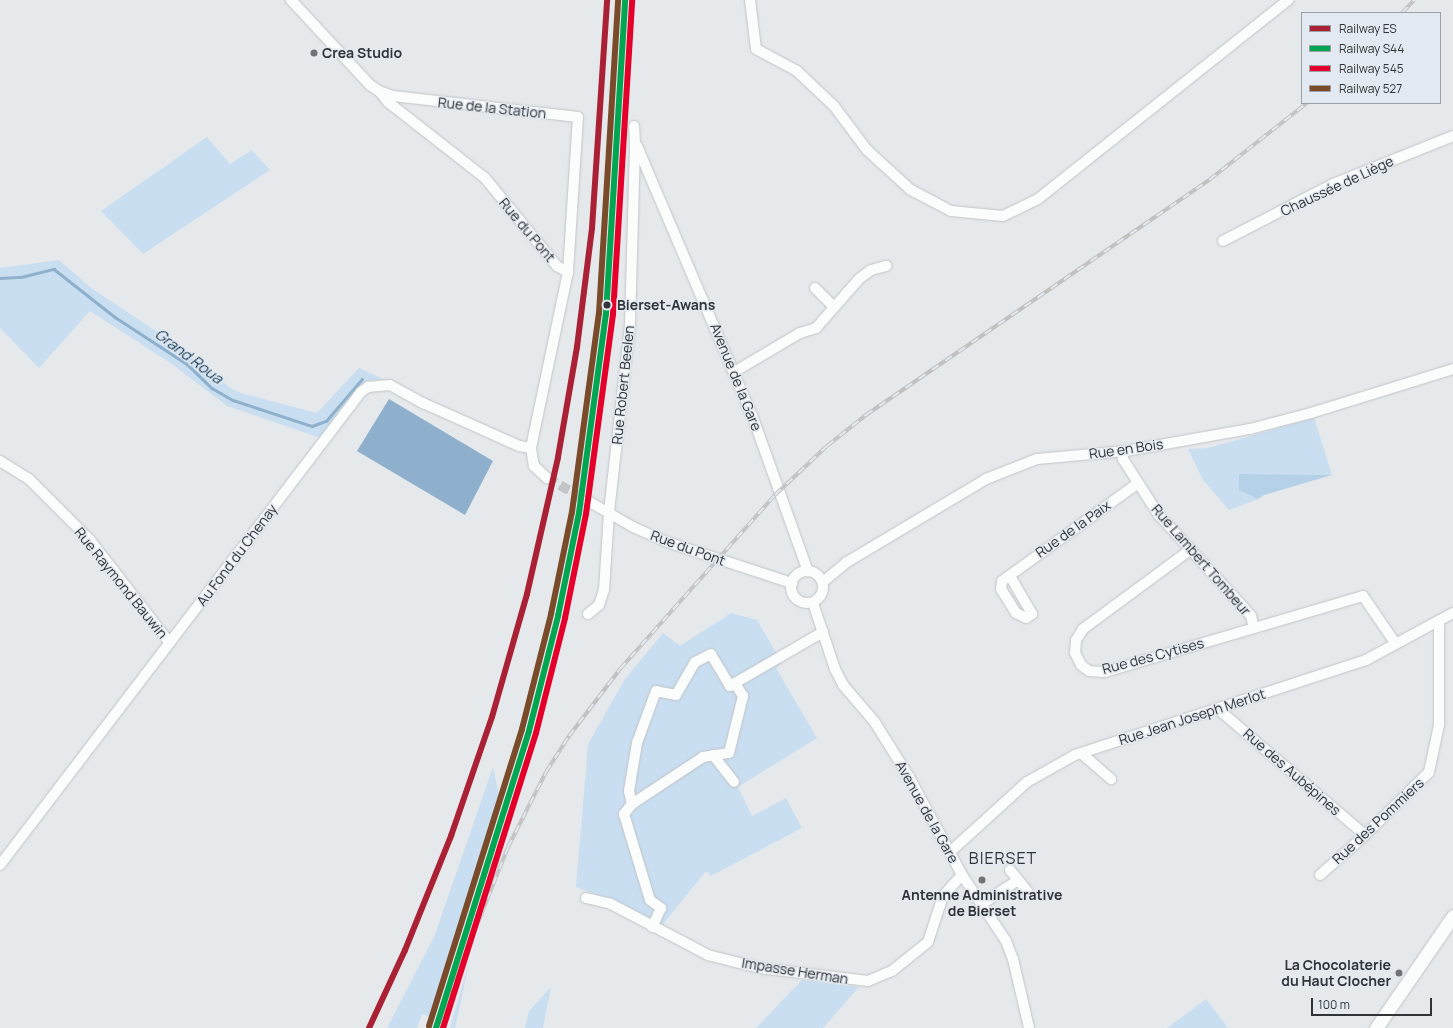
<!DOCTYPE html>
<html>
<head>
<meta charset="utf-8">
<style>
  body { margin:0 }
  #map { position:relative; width:1453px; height:1028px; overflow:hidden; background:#e6e9ec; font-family:Manrope,sans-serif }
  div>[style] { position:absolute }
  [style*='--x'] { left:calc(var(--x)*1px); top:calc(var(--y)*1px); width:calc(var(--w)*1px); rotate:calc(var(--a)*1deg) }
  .green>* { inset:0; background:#c9def0 }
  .forest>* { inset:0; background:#b5d1e8 }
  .water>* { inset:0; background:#8eb0cc }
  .stream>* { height:2.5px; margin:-1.25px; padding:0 1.25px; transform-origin:1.25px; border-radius:1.25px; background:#8eb0cc }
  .minor-tunnel>* { height:10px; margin-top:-5px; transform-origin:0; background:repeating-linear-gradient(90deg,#c2c5c8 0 10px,transparent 0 15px) }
  .roads { filter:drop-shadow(0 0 1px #c1c4c6) drop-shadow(0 0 1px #c1c4c6) }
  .minor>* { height:10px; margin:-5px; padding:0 5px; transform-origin:5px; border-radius:5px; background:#fbfcfc }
  .minor>.ring { margin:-5px; padding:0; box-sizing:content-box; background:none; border:10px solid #fbfcfc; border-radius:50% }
  .major>* { height:13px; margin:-6.5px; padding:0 6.5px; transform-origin:6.5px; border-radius:6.5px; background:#fbfcfc }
  .rail>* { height:4px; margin-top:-2px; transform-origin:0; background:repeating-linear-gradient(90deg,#e2e9f0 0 8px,#c1c1c2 0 16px); box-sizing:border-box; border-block:1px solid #c1c1c2 }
  .rail-1>* { height:6px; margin:-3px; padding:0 3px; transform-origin:3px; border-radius:3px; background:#aa2135 }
  .rail-2>* { height:6px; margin:-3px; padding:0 3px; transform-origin:3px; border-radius:3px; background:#00a651 }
  .rail-3>* { height:6px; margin:-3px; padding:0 3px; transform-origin:3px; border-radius:3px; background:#e4002b }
  .rail-4>* { height:6px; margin:-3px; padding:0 3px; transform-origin:3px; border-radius:3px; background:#7a4b2a }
  .dots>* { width:11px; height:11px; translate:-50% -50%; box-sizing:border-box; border:2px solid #e2e9f0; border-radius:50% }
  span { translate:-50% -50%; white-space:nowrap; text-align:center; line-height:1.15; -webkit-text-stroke:3px #e2e9f0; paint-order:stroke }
  .poi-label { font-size:14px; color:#313436; font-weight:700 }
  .left { translate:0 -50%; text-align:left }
  .right { translate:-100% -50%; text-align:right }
  .street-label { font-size:14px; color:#313436 }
  .stop-label { font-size:14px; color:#313436; font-weight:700 }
  .water-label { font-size:15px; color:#153a55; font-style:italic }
  .quarter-label { font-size:16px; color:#313436; letter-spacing:1px }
  .legend { position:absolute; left:1301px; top:12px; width:140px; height:92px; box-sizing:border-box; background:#e2e9f0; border:1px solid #9ba1a6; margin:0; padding:5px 7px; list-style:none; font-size:12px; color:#313436 }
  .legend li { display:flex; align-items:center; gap:8px; height:20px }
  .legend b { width:20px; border:1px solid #9ba1a6 }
  .scale { position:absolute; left:1311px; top:998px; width:121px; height:18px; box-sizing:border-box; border:2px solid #313436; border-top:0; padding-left:5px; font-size:12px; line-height:14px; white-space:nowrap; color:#313436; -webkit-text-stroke:3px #e2e9f0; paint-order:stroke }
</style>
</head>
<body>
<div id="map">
  <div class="green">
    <i style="clip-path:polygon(207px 137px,230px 164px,252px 150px,270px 170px,143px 254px,101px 211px)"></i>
    <i style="clip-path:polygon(59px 260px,91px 288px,174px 343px,232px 389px,244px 394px,317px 413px,359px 368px,383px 379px,366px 381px,321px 438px,227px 406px,169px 362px,90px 311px,39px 368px,0 328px,0 268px)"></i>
    <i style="clip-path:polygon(1314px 418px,1332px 475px,1240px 474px,1239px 490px,1258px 499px,1229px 510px,1203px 480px,1188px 449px,1208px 448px)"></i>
    <i style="clip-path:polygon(731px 613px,757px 620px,782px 663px,776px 668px,817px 738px,738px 787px,752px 816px,786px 798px,802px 828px,711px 876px,706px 871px,660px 928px,618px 903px,576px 887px,588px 744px,625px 679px,663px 633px,680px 646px)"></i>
    <i style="clip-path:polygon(493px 767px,500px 800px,430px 1017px,422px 1014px,417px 1028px,387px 1028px,434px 937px)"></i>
    <i style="clip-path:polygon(470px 959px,455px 1028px,450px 1028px)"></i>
    <i style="clip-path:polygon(802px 980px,859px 987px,823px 1028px,756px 1028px)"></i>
    <i style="clip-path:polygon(551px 987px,543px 1028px,525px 1028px,529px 1011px)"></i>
    <i style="clip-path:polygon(1206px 999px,1228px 1028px,1167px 1028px)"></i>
  </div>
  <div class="forest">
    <i style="clip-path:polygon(1239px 474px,1332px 475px,1264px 495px,1258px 499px,1239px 490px)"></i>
  </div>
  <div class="water">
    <i style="clip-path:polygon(389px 399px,493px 461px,465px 515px,357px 451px)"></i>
  </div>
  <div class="stream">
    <i style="--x:0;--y:278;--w:21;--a:-3"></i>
    <i style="--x:21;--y:277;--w:34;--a:-14"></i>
    <i style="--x:54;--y:269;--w:78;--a:38.2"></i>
    <i style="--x:115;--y:317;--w:86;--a:33.1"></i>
    <i style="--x:187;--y:364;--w:35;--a:44"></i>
    <i style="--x:212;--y:388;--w:24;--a:30"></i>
    <i style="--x:233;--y:400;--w:83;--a:18.2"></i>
    <i style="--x:312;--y:426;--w:15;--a:-20"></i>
    <i style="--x:326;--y:421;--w:55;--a:-49.4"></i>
  </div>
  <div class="minor-tunnel">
    <i style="--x:547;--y:478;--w:47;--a:29.3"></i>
  </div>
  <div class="roads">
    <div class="minor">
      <i style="--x:291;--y:0;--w:116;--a:47.1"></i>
      <i style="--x:370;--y:85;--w:11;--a:34"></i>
      <i style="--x:379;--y:91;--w:15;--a:20"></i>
      <i style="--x:393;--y:96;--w:186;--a:6.5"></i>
      <i style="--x:578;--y:117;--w:155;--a:93.7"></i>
      <i style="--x:568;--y:272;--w:180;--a:101.9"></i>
      <i style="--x:531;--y:448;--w:18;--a:81"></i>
      <i style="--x:534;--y:466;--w:18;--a:43"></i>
      <i style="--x:750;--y:0;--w:49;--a:83"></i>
      <i style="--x:756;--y:49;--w:47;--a:28.2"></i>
      <i style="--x:797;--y:71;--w:51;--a:43.4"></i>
      <i style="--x:834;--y:106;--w:55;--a:53.1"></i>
      <i style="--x:867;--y:150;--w:59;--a:42.3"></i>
      <i style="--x:911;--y:190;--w:45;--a:27.7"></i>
      <i style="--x:951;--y:211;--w:52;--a:5.5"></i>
      <i style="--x:1003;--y:216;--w:39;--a:-26"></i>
      <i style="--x:1038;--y:199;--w:320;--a:-38.5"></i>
      <i style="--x:380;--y:92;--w:13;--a:51"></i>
      <i style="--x:388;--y:102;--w:123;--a:38.1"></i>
      <i style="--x:485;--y:178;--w:114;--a:50.7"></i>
      <i style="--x:557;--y:266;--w:13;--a:29"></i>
      <i style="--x:637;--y:146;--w:293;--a:66.9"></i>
      <i style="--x:752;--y:415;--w:166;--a:70.3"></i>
      <i style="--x:1223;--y:241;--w:124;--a:-27.4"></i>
      <i style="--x:1333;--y:184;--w:129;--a:-21.8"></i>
      <i style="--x:815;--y:288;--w:27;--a:45"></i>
      <i style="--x:734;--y:372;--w:77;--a:-30.6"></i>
      <i style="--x:800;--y:333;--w:17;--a:-17"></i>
      <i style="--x:816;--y:328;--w:65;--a:-48.7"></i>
      <i style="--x:859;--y:279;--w:15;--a:-37"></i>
      <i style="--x:871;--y:270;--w:16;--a:-15"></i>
      <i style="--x:1122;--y:451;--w:8;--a:83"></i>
      <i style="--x:1123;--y:459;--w:65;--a:57.5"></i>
      <i style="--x:1158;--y:514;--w:127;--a:47.5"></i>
      <i style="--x:1244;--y:608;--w:11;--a:49"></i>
      <i style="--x:1251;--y:616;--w:12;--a:76"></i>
      <i style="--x:0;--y:461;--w:34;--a:32"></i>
      <i style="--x:29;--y:479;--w:86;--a:45"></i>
      <i style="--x:90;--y:540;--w:130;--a:52.2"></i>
      <i style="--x:588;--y:501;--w:52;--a:30"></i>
      <i style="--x:633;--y:527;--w:37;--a:24"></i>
      <i style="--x:667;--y:542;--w:132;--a:18.2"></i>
      <i style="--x:1190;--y:550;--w:133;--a:143.6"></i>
      <i style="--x:1083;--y:629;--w:13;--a:122"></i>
      <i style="--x:1076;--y:640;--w:13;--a:94"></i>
      <i style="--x:1075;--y:653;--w:13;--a:63"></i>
      <i style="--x:1081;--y:665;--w:10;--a:37"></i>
      <i style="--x:1089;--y:671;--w:16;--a:4"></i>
      <i style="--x:1105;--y:672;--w:269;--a:-16.4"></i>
      <i style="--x:1363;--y:596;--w:58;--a:55.5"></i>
      <i class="ring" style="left:791px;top:571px;width:22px;height:22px"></i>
      <i style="--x:1010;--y:576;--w:44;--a:59.9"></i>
      <i style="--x:1032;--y:614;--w:7;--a:146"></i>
      <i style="--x:1026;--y:618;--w:11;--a:-153"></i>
      <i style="--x:1016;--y:613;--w:28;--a:-122"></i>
      <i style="--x:1001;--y:589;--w:8;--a:-83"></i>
      <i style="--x:1002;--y:581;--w:166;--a:-35.7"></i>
      <i style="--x:823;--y:582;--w:31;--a:-40"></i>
      <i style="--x:847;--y:562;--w:162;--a:-30.8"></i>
      <i style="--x:986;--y:479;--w:55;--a:-21.4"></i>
      <i style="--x:1037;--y:459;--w:89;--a:-5.1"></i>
      <i style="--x:1126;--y:451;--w:126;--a:-10.1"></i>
      <i style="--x:1250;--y:429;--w:63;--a:-14.7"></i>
      <i style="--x:1311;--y:413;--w:149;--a:-17.2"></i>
      <i style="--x:813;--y:603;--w:70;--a:71.6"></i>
      <i style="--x:835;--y:669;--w:18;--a:63"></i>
      <i style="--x:843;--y:685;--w:48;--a:49.3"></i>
      <i style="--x:874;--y:721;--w:66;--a:58"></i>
      <i style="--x:909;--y:777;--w:111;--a:61.6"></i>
      <i style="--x:962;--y:875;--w:79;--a:56.3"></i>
      <i style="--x:1006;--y:941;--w:19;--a:69"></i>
      <i style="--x:1013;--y:959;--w:71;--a:76.9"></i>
      <i style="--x:588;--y:614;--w:14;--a:-39"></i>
      <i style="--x:599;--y:605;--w:16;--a:-72"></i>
      <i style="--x:604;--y:590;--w:78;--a:-86.3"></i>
      <i style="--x:609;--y:512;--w:188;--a:-83.6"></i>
      <i style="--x:630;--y:325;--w:182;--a:-88.4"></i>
      <i style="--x:635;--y:143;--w:17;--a:-93"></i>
      <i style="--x:735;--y:683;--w:102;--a:-30.1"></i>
      <i style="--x:1218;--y:709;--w:194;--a:40.6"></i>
      <i style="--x:1081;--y:753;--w:40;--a:41"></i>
      <i style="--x:713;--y:755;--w:34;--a:52"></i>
      <i style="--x:632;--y:804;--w:85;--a:-33.5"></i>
      <i style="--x:703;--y:757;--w:26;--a:-9"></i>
      <i style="--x:729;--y:753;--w:59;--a:-76.2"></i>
      <i style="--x:743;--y:696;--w:15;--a:-122"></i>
      <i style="--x:735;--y:683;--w:6;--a:149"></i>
      <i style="--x:730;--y:686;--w:37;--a:-121"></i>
      <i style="--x:711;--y:654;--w:18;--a:153"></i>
      <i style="--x:695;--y:662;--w:38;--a:120"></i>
      <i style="--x:676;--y:695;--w:20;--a:-169"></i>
      <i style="--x:656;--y:691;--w:55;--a:110.1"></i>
      <i style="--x:637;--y:743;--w:49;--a:99.5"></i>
      <i style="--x:629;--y:791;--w:13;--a:77"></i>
      <i style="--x:632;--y:804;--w:13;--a:129"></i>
      <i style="--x:624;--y:814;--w:90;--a:73.2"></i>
      <i style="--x:650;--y:900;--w:14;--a:36"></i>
      <i style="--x:661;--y:908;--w:21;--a:115"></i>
      <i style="--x:950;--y:852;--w:104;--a:-42.3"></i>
      <i style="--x:1027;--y:782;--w:55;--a:-29.4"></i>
      <i style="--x:1075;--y:755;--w:306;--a:-18.1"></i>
      <i style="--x:1366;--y:660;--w:99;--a:-28.4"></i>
      <i style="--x:0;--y:865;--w:595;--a:-52.65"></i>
      <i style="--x:361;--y:392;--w:9;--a:-36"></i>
      <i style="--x:368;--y:387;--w:22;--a:-5"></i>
      <i style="--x:390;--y:385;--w:38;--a:29"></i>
      <i style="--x:423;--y:403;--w:105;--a:24.1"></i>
      <i style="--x:519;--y:446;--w:12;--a:9"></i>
      <i style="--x:1010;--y:870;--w:28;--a:51"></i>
      <i style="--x:1320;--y:875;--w:60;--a:-41.6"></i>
      <i style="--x:1365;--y:835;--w:90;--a:-44.5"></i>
      <i style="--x:1429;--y:772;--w:48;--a:-78"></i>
      <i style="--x:1439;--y:725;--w:104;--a:-90"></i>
      <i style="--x:586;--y:898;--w:26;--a:13"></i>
      <i style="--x:611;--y:904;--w:110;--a:27.7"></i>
      <i style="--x:708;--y:955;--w:53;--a:14.3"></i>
      <i style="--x:759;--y:968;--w:110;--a:6.8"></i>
      <i style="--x:868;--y:981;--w:26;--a:-23"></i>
      <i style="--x:892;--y:971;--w:46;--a:-38.9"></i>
      <i style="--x:928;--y:942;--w:48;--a:-71.9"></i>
      <i style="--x:943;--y:896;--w:28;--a:-48"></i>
      <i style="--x:982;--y:904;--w:43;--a:-33.7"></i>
    </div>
    <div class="major">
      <i style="--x:1376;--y:1028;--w:136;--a:-55.5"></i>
    </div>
  </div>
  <div class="rail">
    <i style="--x:1402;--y:13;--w:18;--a:-47"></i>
    <i style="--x:440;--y:1018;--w:184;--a:-68.3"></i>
    <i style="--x:508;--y:847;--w:84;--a:-63.1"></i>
    <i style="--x:546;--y:772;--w:43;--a:-57.4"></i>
    <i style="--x:569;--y:736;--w:84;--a:-52.7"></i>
    <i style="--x:620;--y:669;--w:233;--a:-48.3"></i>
    <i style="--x:775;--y:495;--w:71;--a:-43.3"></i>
    <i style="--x:827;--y:446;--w:50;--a:-38.5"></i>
    <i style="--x:866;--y:415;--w:416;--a:-34.4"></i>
    <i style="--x:1209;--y:180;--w:125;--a:-38.2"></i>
  </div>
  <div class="rail-1">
    <i style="--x:369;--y:1028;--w:86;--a:-65.2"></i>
    <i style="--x:405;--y:950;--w:123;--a:-68"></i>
    <i style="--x:451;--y:836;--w:126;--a:-71"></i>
    <i style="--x:492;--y:717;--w:128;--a:-74.1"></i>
    <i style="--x:527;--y:594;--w:140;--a:-77.2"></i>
    <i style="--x:558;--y:457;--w:112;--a:-80.2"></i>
    <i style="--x:577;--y:347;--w:120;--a:-82.8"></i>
    <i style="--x:592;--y:228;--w:228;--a:-86.2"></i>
  </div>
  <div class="rail-2">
    <i style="--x:436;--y:1028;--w:311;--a:-72.6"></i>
    <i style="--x:529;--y:731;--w:119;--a:-75.8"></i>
    <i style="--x:558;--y:616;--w:105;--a:-78.5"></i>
    <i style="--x:579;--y:513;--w:201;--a:-82.3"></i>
    <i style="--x:606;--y:314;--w:315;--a:-86.5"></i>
  </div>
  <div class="rail-3">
    <i style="--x:443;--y:1028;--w:309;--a:-72.5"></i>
    <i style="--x:536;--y:733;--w:119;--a:-75.8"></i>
    <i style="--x:565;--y:618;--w:106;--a:-78.6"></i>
    <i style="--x:586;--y:514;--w:202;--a:-82.3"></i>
    <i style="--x:613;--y:314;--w:315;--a:-86.5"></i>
  </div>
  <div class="rail-4">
    <i style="--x:429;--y:1026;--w:311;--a:-72.6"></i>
    <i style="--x:522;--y:729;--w:119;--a:-75.8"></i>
    <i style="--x:551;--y:614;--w:104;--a:-78.4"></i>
    <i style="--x:572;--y:512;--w:201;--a:-82.3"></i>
    <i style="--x:599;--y:313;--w:314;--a:-86.5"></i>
  </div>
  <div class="dots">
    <i style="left:314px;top:53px;background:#707376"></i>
    <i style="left:607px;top:305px;background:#313436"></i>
    <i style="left:982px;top:880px;background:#707376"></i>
    <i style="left:1399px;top:973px;background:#707376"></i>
  </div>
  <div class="poi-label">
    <span class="left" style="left:322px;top:53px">Crea Studio</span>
    <span style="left:982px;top:903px">Antenne Administrative<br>de Bierset</span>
    <span class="right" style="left:1391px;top:973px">La Chocolaterie<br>du Haut Clocher</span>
  </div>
  <div class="street-label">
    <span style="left:492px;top:108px;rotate:6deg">Rue de la Station</span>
    <span style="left:1337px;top:186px;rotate:-25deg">Chaussée de Liège</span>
    <span style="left:527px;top:230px;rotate:50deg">Rue du Pont</span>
    <span style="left:736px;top:377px;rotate:68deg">Avenue de la Gare</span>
    <span style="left:623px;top:385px;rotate:-84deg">Rue Robert Beelen</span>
    <span style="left:1126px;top:449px;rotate:-8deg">Rue en Bois</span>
    <span style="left:1073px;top:529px;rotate:-35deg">Rue de la Paix</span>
    <span style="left:688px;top:548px;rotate:20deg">Rue du Pont</span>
    <span style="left:237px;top:555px;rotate:-53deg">Au Fond du Chenay</span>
    <span style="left:1201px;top:560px;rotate:49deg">Rue Lambert Tombeur</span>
    <span style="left:121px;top:583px;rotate:51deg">Rue Raymond Bauwin</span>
    <span style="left:1153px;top:656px;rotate:-15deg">Rue des Cytises</span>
    <span style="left:1192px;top:717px;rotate:-18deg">Rue Jean Joseph Merlot</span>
    <span style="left:1292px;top:772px;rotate:41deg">Rue des Aubépines</span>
    <span style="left:927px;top:812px;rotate:61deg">Avenue de la Gare</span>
    <span style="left:1378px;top:821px;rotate:-43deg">Rue des Pommiers</span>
    <span style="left:795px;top:971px;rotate:9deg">Impasse Herman</span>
  </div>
  <div class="stop-label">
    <span class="left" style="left:617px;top:305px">Bierset-Awans</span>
  </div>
  <div class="water-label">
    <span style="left:189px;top:356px;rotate:37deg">Grand Roua</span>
  </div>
  <div class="quarter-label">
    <span style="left:1003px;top:858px">BIERSET</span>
  </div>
  <ul class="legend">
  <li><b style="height:5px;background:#aa2135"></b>Railway ES</li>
  <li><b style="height:5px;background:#00a651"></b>Railway S44</li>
  <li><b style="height:5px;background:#e4002b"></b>Railway 545</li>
  <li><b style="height:5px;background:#7a4b2a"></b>Railway 527</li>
  </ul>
  <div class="scale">100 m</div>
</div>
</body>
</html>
